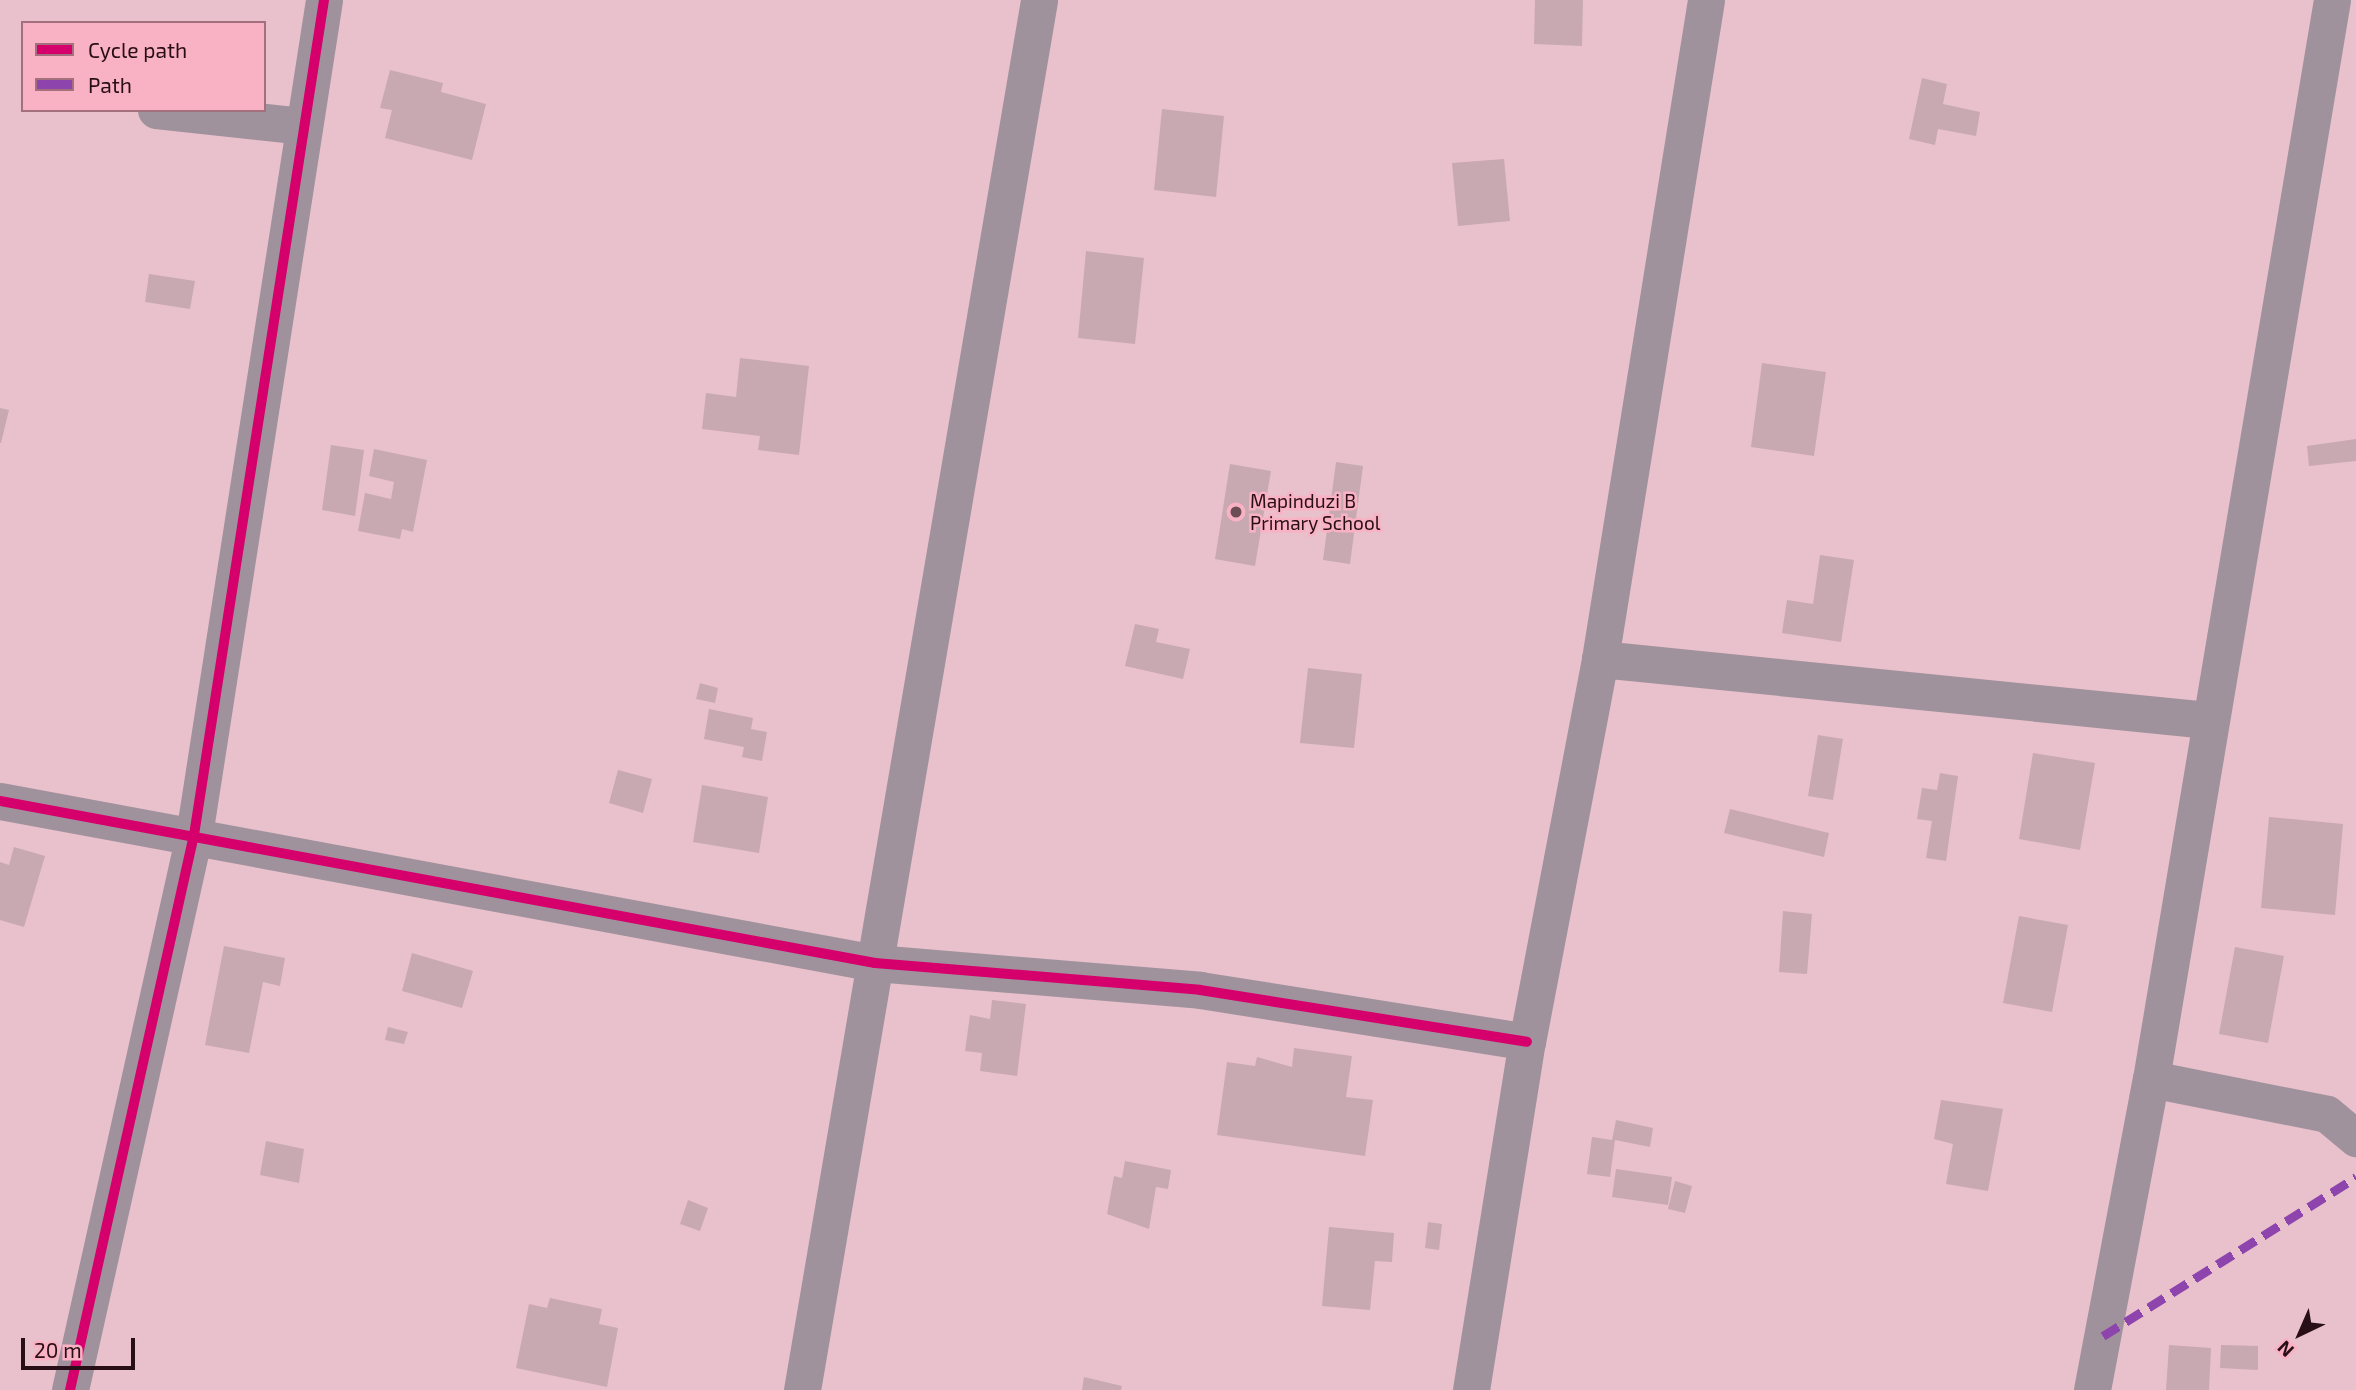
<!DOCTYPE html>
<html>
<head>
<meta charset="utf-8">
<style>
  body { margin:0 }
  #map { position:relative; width:2356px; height:1390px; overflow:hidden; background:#e9c1cc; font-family:"Exo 2",sans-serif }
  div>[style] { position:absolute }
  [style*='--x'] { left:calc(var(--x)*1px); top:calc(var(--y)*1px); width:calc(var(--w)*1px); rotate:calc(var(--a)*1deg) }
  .building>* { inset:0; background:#c8a9b2 }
  .minor>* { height:37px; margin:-18.5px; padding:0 18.5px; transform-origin:18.5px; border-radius:18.5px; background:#a0929c }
  .quiet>* { height:9px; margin-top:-4.5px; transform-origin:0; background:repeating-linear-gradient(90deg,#8e44ad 0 18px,transparent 0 27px) }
  .cycleway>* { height:10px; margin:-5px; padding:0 5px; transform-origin:5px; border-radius:5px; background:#d6006c }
  .dots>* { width:19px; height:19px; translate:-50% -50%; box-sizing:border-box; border:4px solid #f9b1c4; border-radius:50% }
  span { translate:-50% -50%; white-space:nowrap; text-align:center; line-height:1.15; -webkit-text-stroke:5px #f9b1c4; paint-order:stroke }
  .poi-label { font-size:19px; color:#280e16 }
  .left { translate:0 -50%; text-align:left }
  .legend { position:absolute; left:21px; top:21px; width:245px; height:91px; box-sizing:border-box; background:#f9b1c4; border:2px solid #a5707e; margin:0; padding:9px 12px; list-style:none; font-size:21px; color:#280e16 }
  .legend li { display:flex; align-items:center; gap:14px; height:35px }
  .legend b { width:35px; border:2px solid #a5707e }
  .north { position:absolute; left:2265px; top:1299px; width:70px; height:70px; -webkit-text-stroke:5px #f9b1c4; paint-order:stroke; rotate:224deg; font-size:19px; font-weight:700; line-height:28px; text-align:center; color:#280e16 }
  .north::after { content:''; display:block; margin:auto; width:24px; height:32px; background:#280e16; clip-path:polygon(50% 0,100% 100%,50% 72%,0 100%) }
  .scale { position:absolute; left:21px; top:1338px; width:114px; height:32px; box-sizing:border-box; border:4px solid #280e16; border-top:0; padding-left:9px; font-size:21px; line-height:24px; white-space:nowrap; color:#280e16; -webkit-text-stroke:5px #f9b1c4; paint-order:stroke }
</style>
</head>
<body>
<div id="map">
  <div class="building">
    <i style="clip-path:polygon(1535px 0,1583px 0,1582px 46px,1534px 44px)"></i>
    <i style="clip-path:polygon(390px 70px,443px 83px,441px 92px,486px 104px,472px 160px,385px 138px,392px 110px,380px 108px)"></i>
    <i style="clip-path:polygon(1922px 78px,1947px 84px,1943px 104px,1980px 112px,1976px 136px,1938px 129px,1935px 145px,1909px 139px)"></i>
    <i style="clip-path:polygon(1162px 109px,1224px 116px,1216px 197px,1154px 190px)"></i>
    <i style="clip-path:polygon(1504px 159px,1510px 221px,1458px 226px,1452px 163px)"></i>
    <i style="clip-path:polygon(1086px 251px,1144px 258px,1135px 344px,1078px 338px)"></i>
    <i style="clip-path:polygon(149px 274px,195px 281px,190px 309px,145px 302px)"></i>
    <i style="clip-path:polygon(740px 358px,809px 366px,799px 455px,758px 450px,760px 436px,702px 429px,706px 393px,736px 397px)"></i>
    <i style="clip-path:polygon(1762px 363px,1826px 372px,1814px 456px,1751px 447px)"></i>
    <i style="clip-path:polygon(0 408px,9px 410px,1px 443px,0 443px)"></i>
    <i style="clip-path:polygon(2356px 439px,2356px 461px,2309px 466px,2307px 446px)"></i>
    <i style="clip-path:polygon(331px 445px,364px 450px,355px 516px,322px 510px)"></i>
    <i style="clip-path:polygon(374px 449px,427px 460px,413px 532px,402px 529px,400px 539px,358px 531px,365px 493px,391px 499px,394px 482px,369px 476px)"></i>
    <i style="clip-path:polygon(1336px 462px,1363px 466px,1350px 564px,1323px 560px)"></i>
    <i style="clip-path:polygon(1230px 464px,1271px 471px,1255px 566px,1215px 559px)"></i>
    <i style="clip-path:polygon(1820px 555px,1854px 560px,1841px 642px,1782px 633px,1787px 600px,1813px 604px)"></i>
    <i style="clip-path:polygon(1135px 624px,1159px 629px,1156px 642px,1190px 649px,1183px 679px,1125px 666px)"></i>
    <i style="clip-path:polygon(1308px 668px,1362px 674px,1354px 748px,1300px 743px)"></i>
    <i style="clip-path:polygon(700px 683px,718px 688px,715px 703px,696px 699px)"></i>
    <i style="clip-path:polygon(709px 709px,753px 718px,751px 729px,767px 732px,762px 761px,742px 757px,744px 747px,704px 739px)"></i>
    <i style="clip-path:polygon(1818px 735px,1843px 739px,1833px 800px,1808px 796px)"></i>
    <i style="clip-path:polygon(2033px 753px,2095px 763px,2080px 850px,2019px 839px)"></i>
    <i style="clip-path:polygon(618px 770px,652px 779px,643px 813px,609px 803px)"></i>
    <i style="clip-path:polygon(1940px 773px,1958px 776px,1946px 861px,1926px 858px,1932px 821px,1917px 819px,1922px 788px,1937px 790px)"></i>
    <i style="clip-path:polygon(702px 785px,768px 797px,759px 853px,693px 842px)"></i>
    <i style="clip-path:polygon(1730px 809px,1829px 833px,1824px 857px,1724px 833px)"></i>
    <i style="clip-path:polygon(2269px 817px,2343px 824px,2335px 915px,2261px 908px)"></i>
    <i style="clip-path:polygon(14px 847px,45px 856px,24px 927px,0 920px,0 862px,9px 865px)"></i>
    <i style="clip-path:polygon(1783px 911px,1812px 914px,1807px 974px,1779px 972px)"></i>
    <i style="clip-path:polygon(2019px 916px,2068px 925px,2052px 1012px,2003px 1003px)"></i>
    <i style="clip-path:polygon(224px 946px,285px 958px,280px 986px,263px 982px,249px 1053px,205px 1045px)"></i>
    <i style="clip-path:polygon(2235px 947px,2284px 956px,2268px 1043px,2219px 1034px)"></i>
    <i style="clip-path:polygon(412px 953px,473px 971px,462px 1008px,402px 991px)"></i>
    <i style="clip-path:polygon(992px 1000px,1026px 1004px,1017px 1076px,980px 1071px,982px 1053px,965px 1051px,970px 1015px,990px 1019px)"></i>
    <i style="clip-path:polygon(388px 1027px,408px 1032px,404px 1044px,385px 1040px)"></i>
    <i style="clip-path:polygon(1294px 1048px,1352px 1056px,1346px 1097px,1373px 1100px,1365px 1156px,1217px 1135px,1227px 1062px,1255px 1066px,1257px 1057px,1292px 1067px)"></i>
    <i style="clip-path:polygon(1941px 1100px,2003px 1109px,1988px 1191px,1946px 1184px,1953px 1144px,1934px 1139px)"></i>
    <i style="clip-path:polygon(1616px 1120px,1653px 1128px,1650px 1147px,1615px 1140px,1610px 1177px,1587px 1174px,1592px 1137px,1612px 1140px)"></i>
    <i style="clip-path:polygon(266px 1141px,304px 1149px,299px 1183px,260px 1175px)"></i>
    <i style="clip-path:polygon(1125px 1161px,1171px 1170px,1168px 1189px,1156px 1187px,1149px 1229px,1107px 1214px,1114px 1176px,1122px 1178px)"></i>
    <i style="clip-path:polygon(1616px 1169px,1672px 1177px,1668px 1205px,1612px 1197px)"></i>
    <i style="clip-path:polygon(1675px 1181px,1692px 1186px,1685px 1213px,1668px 1209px)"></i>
    <i style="clip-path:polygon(688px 1200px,708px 1208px,700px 1231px,680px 1224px)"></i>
    <i style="clip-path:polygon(1428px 1222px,1442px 1224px,1439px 1250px,1425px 1248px)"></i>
    <i style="clip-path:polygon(1329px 1227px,1394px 1233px,1392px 1262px,1375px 1261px,1370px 1310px,1322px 1306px)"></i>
    <i style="clip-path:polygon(550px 1298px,602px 1309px,599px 1324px,618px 1328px,607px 1387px,516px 1368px,529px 1304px,547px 1308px)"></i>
    <i style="clip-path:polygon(2169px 1345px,2211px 1348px,2209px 1390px,2166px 1390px)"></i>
    <i style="clip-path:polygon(2221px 1345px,2258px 1346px,2258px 1370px,2220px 1368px)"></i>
    <i style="clip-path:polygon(1084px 1377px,1122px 1386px,1121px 1390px,1082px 1390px)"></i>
  </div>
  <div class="minor">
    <i style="--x:156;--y:110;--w:149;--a:6.2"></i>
    <i style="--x:1600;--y:659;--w:611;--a:5.73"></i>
    <i style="--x:0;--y:801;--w:890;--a:10.49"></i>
    <i style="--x:875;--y:963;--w:326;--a:4.7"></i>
    <i style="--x:1200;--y:990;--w:331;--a:9"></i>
    <i style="--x:2151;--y:1079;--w:179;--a:11.2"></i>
    <i style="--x:2327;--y:1114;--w:38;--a:40"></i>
    <i style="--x:70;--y:1390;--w:569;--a:-77.41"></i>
    <i style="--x:194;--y:835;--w:845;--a:-81.15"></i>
    <i style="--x:802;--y:1390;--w:1410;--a:-80.32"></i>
    <i style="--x:1471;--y:1390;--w:352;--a:-80.9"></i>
    <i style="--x:1527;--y:1042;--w:390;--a:-79.2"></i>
    <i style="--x:1600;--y:659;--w:667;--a:-80.86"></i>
    <i style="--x:2092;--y:1390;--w:317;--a:-79.3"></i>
    <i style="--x:2151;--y:1079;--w:1094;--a:-80.48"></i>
  </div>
  <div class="quiet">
    <i style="--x:2103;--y:1336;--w:299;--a:-32.1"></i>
  </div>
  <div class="cycleway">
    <i style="--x:0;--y:801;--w:890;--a:10.49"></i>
    <i style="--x:875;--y:963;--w:326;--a:4.7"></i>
    <i style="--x:1200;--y:990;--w:331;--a:9"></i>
    <i style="--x:70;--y:1390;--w:569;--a:-77.41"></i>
    <i style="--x:194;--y:835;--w:845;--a:-81.15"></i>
  </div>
  <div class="dots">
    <i style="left:1236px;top:512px;background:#6c4d56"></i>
  </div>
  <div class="poi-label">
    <span class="left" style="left:1250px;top:512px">Mapinduzi B<br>Primary School</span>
  </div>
  <ul class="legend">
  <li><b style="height:9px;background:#d6006c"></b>Cycle path</li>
  <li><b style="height:9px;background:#8e44ad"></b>Path</li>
  </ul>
  <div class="north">N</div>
  <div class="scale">20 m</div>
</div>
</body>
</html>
